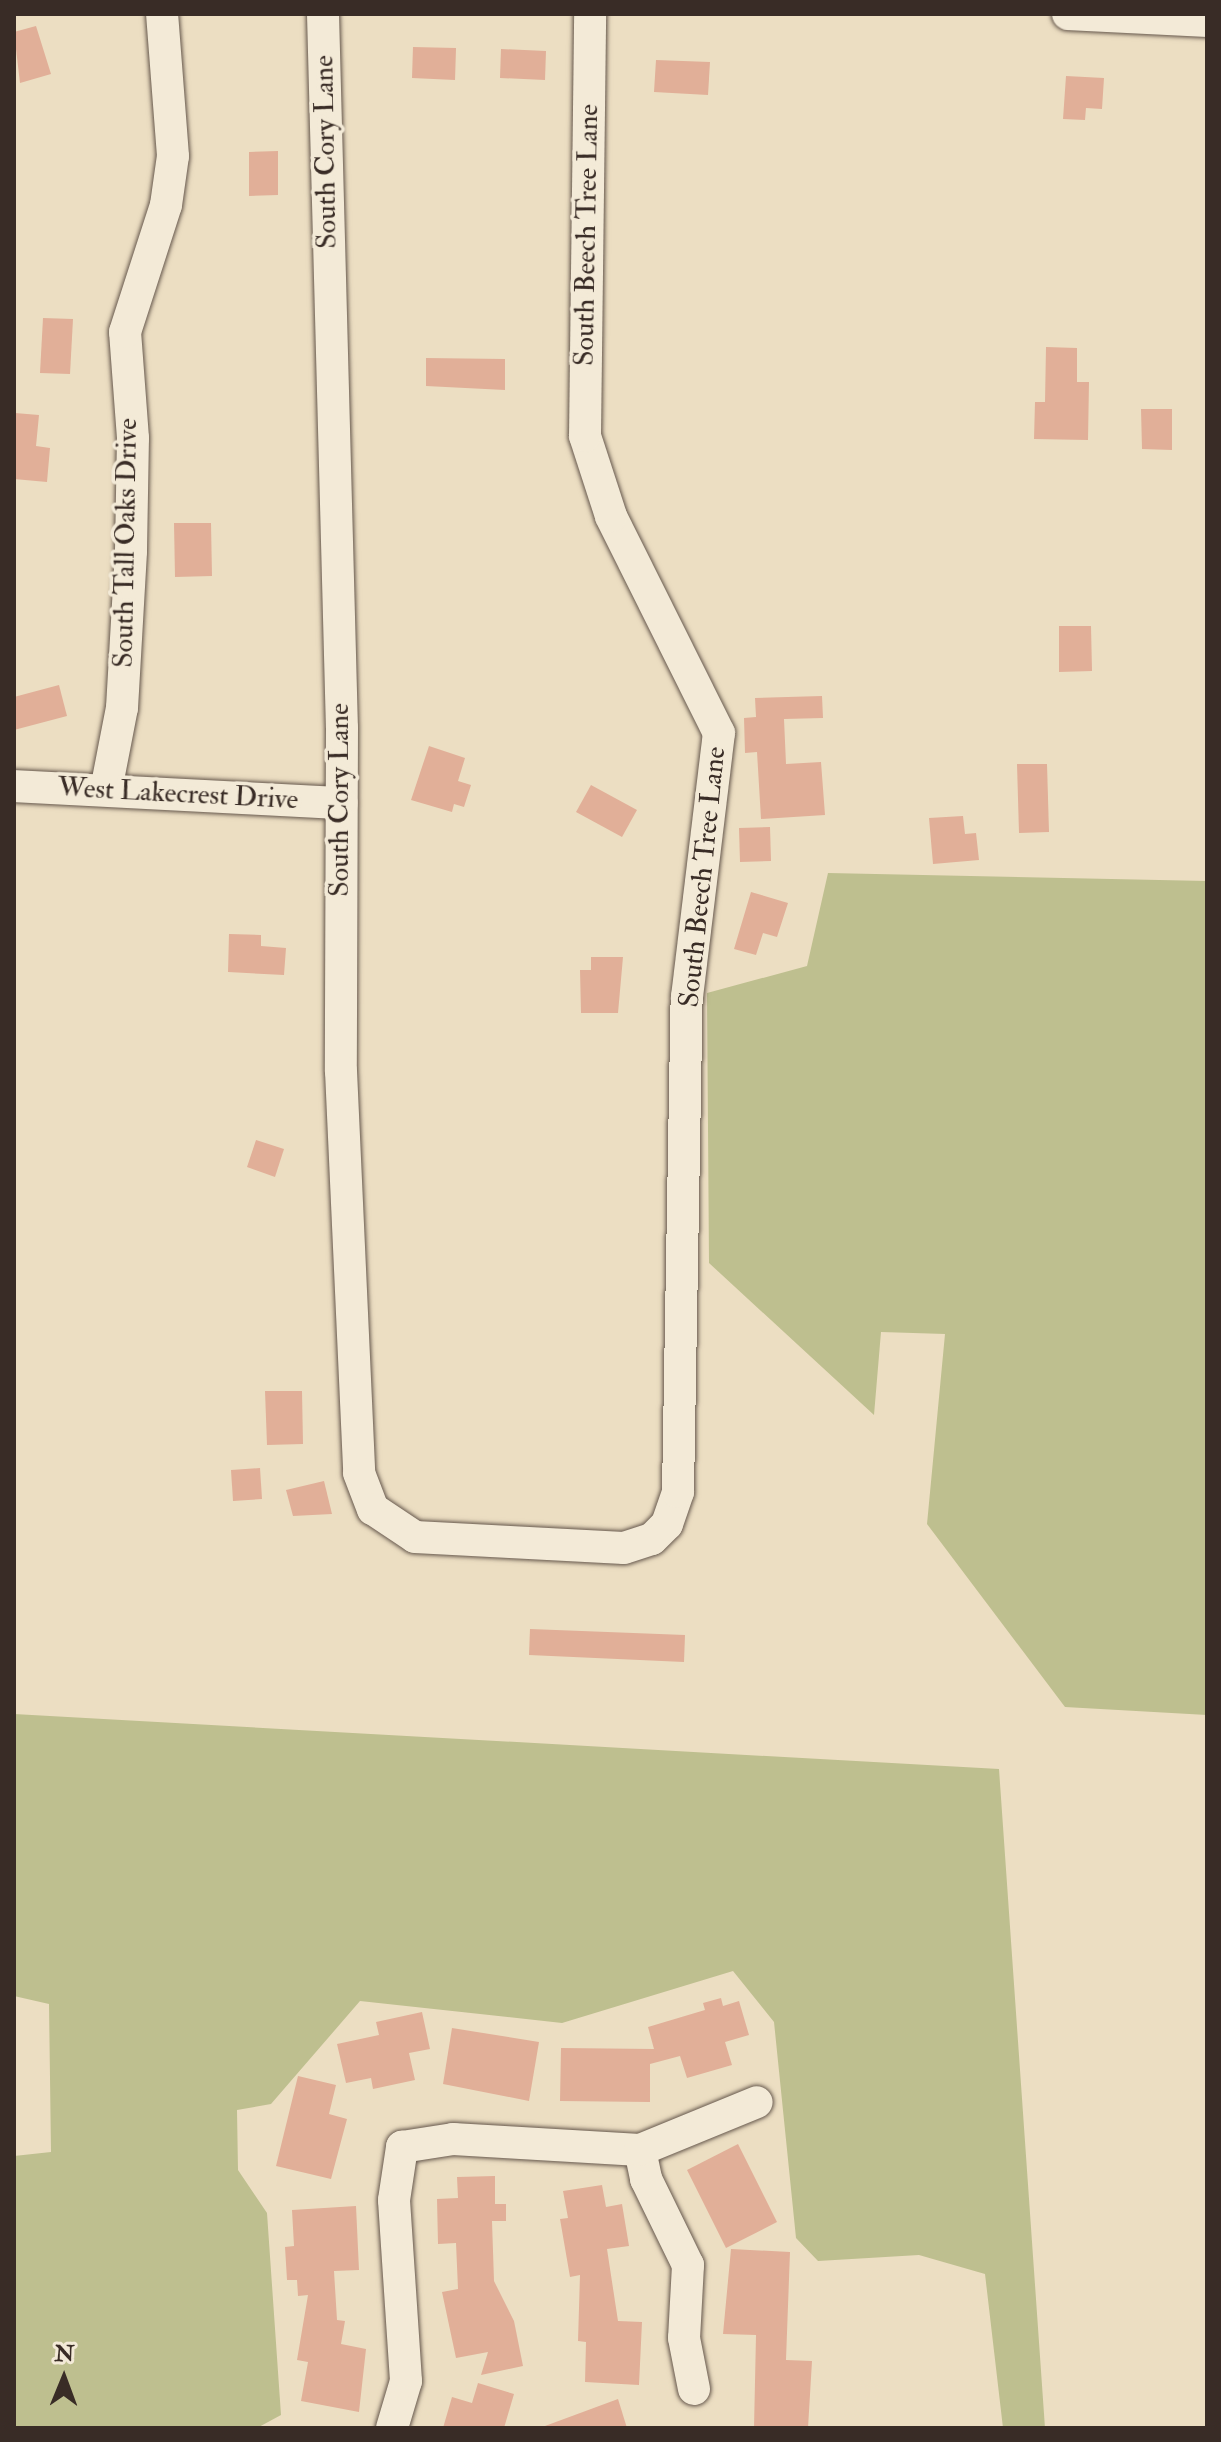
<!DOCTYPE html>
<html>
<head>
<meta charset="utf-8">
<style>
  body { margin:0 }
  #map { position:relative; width:1221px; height:2442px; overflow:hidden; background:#ecdec2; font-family:"IM FELL Double Pica",serif }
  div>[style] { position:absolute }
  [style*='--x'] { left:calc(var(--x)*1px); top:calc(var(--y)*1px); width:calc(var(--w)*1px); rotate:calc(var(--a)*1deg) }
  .green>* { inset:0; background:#bebf8f }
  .building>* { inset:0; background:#e1af98 }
  .roads { filter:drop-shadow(0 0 2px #66584d) drop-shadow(0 0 2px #66584d) }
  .minor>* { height:32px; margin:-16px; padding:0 16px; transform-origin:16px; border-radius:16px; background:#f3ead7 }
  span { translate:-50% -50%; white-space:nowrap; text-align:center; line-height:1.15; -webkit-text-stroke:7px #f3ead7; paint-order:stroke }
  .street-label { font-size:28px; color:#392c26 }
  .frame { position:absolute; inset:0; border:16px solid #392c26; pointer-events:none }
  .north { position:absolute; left:24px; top:2338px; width:80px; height:80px; -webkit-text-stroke:6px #f3ead7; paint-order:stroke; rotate:1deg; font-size:22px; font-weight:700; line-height:32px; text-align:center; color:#392c26 }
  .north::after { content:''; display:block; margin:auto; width:28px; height:36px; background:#392c26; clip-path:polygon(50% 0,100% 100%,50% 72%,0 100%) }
</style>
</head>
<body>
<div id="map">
  <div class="green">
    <i style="clip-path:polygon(828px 873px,1207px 881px,1207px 1715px,1065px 1707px,927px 1524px,945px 1334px,881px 1332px,874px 1415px,709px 1263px,707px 993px,807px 966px)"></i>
    <i style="clip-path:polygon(14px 1714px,999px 1769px,1045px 2428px,1003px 2428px,985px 2274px,919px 2255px,818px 2261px,796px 2238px,774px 2022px,733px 1971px,562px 2023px,360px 2001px,271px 2104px,237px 2110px,238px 2170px,267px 2213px,281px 2415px,257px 2428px,14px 2428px,14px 2156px,51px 2152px,49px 2004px,14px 1996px)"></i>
  </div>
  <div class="building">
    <i style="clip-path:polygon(36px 26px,51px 74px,20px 83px,14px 32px)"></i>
    <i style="clip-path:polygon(413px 47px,456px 48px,455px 80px,412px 78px)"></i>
    <i style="clip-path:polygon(501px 49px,546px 51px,545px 80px,500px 78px)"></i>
    <i style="clip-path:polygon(656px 60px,710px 62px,708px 95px,654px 92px)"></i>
    <i style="clip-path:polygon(1066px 76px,1104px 78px,1102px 109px,1086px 108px,1085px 120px,1063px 119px)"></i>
    <i style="clip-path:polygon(278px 151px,278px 195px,249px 196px,249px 152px)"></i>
    <i style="clip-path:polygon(43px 318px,73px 319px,70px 374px,40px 373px)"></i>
    <i style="clip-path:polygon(1046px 347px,1077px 348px,1077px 382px,1089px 382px,1088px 440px,1034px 439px,1035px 402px,1045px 402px)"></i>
    <i style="clip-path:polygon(426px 358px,505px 359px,505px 390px,426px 386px)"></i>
    <i style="clip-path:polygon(1141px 409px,1172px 409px,1172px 450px,1142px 449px)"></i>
    <i style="clip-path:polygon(15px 413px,39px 415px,36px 446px,50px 448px,47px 482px,14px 479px)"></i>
    <i style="clip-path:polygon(174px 523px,211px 523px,212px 576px,175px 577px)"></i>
    <i style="clip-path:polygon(1059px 626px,1091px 626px,1092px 671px,1059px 672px)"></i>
    <i style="clip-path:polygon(59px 685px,67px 716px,14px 730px,14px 697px)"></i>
    <i style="clip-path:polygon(822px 696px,823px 718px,784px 719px,786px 764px,821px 762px,825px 815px,761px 819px,757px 752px,745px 753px,744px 718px,756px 717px,755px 698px)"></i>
    <i style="clip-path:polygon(429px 746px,465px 758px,458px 781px,471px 785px,464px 807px,454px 804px,452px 812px,411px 800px)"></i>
    <i style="clip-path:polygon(1017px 764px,1047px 764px,1049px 832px,1019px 833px)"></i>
    <i style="clip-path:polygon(591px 785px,637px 810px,622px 837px,576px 812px)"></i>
    <i style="clip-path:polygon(963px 816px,965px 834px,976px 833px,979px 860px,933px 864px,929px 818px)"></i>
    <i style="clip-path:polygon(770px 827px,771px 861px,740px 862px,739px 828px)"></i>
    <i style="clip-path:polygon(751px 892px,788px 903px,777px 937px,763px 933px,756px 955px,734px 949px)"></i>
    <i style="clip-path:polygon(229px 934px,261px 935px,261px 946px,286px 948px,284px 975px,228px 972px)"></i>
    <i style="clip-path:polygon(591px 957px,623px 957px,618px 1013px,581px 1013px,580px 970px,591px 970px)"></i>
    <i style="clip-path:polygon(256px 1140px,284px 1149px,275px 1177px,247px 1167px)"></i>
    <i style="clip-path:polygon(265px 1391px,302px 1391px,303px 1444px,267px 1445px)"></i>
    <i style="clip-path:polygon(260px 1468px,262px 1499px,233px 1501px,231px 1470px)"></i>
    <i style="clip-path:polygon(324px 1481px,332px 1514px,293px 1516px,286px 1490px)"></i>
    <i style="clip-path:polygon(530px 1629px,685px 1635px,684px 1662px,529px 1655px)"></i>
    <i style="clip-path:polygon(721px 1998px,723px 2006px,739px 2001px,749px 2035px,725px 2042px,732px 2065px,687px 2078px,680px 2056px,650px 2064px,650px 2102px,560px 2101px,561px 2048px,654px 2049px,648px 2027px,705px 2010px,703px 2003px)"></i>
    <i style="clip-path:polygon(422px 2012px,430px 2049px,409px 2053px,415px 2080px,373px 2089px,371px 2078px,346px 2083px,337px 2044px,379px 2035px,376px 2022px)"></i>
    <i style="clip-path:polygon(452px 2028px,539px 2042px,529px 2101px,443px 2084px)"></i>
    <i style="clip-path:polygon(298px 2076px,336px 2085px,329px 2114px,347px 2119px,331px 2179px,276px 2166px)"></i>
    <i style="clip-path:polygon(738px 2144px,777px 2222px,726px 2248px,687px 2170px)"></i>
    <i style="clip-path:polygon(495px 2176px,495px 2204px,506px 2204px,506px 2221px,492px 2221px,494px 2281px,514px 2321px,523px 2366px,481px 2375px,488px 2352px,456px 2358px,442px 2292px,458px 2289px,456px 2243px,438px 2244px,437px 2199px,458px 2198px,457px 2177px)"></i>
    <i style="clip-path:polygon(602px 2185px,606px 2207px,622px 2204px,629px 2246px,607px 2249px,618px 2321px,642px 2322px,639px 2385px,585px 2382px,586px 2342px,578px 2341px,580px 2275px,570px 2277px,560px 2219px,568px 2218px,563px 2191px)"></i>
    <i style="clip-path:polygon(356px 2206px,359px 2270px,334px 2271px,337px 2320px,345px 2321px,341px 2344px,366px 2349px,359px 2412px,301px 2401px,308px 2362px,297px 2360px,308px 2295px,298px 2296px,297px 2280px,287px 2280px,285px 2247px,294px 2246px,292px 2210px)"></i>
    <i style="clip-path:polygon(731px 2249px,790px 2252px,786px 2360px,812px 2361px,808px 2428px,754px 2428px,756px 2335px,723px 2334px)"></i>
    <i style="clip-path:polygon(478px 2383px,514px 2394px,504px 2428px,443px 2428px,452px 2397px,472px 2403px)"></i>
    <i style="clip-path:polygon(618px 2399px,627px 2428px,545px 2428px,545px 2426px)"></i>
  </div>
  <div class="roads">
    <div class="minor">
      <i style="--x:323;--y:14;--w:714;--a:88.48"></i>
      <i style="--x:342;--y:728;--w:343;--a:90.2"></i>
      <i style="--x:341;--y:1071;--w:402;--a:87.4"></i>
      <i style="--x:359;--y:1473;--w:39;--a:69"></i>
      <i style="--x:373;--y:1509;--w:50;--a:33.7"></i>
      <i style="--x:415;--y:1537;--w:209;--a:3"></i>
      <i style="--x:624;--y:1548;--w:29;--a:-18"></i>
      <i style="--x:652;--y:1539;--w:21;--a:-45"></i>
      <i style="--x:667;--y:1524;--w:34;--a:-71"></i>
      <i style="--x:678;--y:1492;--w:495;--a:-89"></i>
      <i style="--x:687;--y:997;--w:266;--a:-83.1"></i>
      <i style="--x:719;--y:733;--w:242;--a:-116.5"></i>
      <i style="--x:611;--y:516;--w:84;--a:-108"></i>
      <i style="--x:585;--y:436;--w:422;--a:-89.3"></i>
      <i style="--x:1068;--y:14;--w:139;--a:2.9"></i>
      <i style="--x:14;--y:786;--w:328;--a:3"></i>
      <i style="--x:106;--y:790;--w:84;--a:-79"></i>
      <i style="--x:122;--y:708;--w:157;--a:-86.7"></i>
      <i style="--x:131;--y:551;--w:113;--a:-89"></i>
      <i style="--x:133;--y:438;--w:106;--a:-94.3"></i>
      <i style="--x:125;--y:332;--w:133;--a:-72.1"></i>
      <i style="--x:166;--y:205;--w:49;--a:-81.9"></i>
      <i style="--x:173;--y:156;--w:142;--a:-94.4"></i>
      <i style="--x:640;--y:2150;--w:30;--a:78"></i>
      <i style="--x:646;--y:2179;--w:96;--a:64"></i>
      <i style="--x:688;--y:2265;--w:73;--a:93.1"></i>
      <i style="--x:684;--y:2338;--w:52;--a:78.9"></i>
      <i style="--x:392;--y:2428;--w:49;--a:-73.4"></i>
      <i style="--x:406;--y:2381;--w:181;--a:-93.8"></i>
      <i style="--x:394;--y:2200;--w:54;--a:-81.4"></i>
      <i style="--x:402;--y:2147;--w:52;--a:-8.9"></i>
      <i style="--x:453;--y:2139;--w:187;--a:3.4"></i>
      <i style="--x:640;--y:2150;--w:126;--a:-22.3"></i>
    </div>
  </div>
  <div class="street-label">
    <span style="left:326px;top:152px;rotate:-91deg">South Cory Lane</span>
    <span style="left:587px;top:235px;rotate:-89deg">South Beech Tree Lane</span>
    <span style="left:126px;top:543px;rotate:-89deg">South Tall Oaks Drive</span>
    <span style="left:178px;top:794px;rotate:3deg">West Lakecrest Drive</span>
    <span style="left:340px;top:800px;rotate:-90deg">South Cory Lane</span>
    <span style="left:703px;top:877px;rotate:-84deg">South Beech Tree Lane</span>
  </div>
  <div class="frame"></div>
  <div class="north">N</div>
</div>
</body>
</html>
